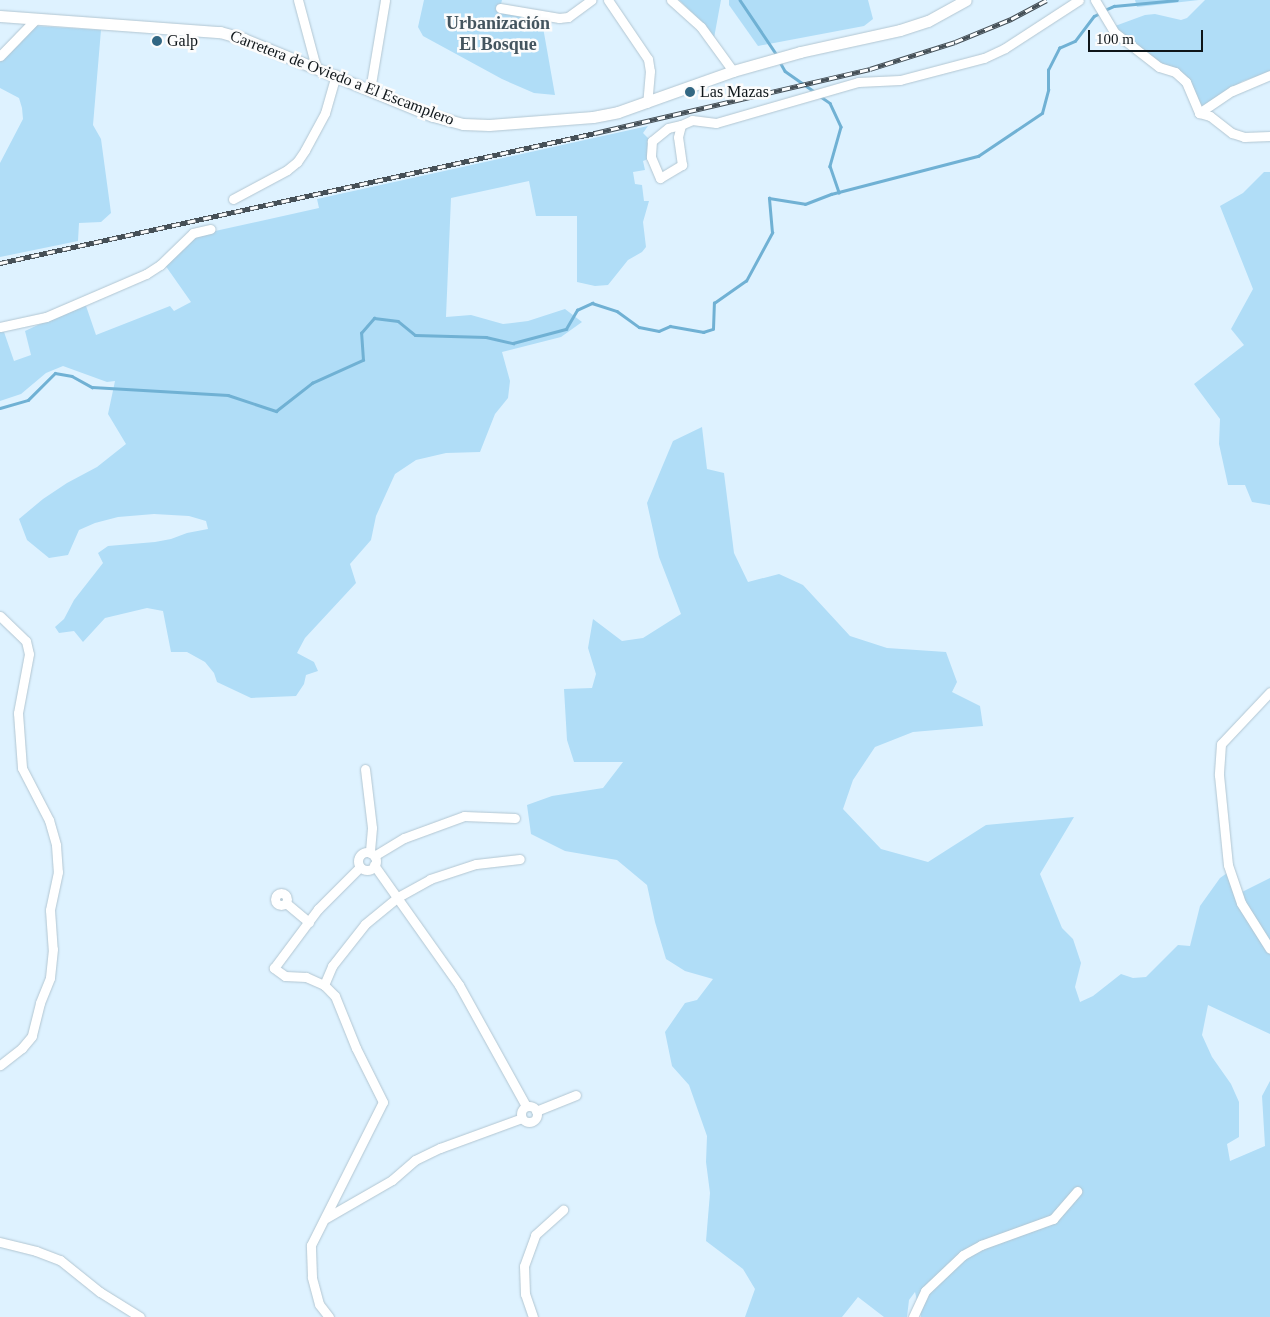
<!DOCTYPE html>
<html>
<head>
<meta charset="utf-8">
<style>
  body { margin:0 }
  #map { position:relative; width:1270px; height:1317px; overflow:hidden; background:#def2ff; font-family:"Times New Roman",serif }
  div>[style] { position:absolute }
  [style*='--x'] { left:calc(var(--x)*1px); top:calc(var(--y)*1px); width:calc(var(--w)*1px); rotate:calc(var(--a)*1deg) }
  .green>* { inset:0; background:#b0ddf7 }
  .stream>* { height:2.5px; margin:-1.25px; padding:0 1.25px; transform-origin:1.25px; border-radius:1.25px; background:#70b1d4 }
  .roads { filter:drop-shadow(0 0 1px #b2c6d2) drop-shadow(0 0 1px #b2c6d2) }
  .minor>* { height:9px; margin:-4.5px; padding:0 4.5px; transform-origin:4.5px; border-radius:4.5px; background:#fff }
  .minor>.ring { margin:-4.5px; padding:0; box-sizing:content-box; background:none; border:9px solid #fff; border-radius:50% }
  .tertiary>* { height:11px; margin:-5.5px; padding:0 5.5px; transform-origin:5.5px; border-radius:5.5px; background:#fff }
  .rail>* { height:4.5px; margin-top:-2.25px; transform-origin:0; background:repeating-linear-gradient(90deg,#fcfcfc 0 8px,#465057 0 16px); box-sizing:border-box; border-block:1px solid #465057 }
  .dots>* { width:14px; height:14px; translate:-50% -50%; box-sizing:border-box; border:2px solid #fcfcfc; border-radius:50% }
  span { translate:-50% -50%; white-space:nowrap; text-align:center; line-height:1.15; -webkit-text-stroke:5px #fcfcfc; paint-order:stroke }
  .poi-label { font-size:16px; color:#0e1519 }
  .left { translate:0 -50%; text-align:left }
  .street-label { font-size:16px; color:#0e1519 }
  .neighbourhood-label { font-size:18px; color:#44555f; font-weight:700 }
  .scale { position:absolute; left:1088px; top:30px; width:115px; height:22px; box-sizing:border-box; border:2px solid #0e1519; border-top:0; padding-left:6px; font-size:15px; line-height:18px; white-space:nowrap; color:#0e1519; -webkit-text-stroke:4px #fcfcfc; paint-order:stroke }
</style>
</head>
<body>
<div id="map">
  <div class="green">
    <i style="clip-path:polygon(424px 0,502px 0,500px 8px,541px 16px,555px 95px,534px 93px,502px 79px,423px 36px,418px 27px)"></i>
    <i style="clip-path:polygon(679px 0,721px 0,714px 38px,704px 24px)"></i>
    <i style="clip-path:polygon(729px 0,868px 0,873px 19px,864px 26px,758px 46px,729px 5px)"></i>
    <i style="clip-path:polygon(1135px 0,1199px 0,1137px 7px)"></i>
    <i style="clip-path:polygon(1205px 0,1270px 0,1270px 72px,1243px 81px,1203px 107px,1163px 65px,1118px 31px,1115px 26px,1145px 15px,1155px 14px,1181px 20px,1187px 18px)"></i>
    <i style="clip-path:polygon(36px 26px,101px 30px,93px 125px,101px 139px,111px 213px,101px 222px,79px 223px,78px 241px,0 257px,0 163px,23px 119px,22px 108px,19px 98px,0 88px,0 62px)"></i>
    <i style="clip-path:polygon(648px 126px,643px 133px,649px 139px,648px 159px,643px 161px,645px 170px,633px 172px,635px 184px,642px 185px,644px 201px,649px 201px,643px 222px,646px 247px,642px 252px,628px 260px,608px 285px,595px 286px,577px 282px,577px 216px,536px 216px,529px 181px,451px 198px,446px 317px,471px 315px,503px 324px,528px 321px,565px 309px,582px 322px,561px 337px,502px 352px,510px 381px,508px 398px,495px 414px,480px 452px,446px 453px,416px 460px,395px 474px,376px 516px,371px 540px,350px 564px,356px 583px,305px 638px,297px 653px,314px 662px,318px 671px,306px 675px,304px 684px,296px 696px,251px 698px,217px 682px,214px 673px,205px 662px,187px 652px,171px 652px,163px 611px,147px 608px,105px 618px,83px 642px,74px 631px,59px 633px,55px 627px,64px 619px,74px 600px,103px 563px,98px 553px,108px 546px,155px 542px,171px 539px,187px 533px,208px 529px,206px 521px,189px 516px,154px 514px,118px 517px,95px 523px,79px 530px,68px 555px,49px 558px,27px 540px,19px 519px,43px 499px,67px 483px,97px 467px,126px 444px,108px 414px,115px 381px,107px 382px,63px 366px,46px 373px,21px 394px,0 401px,0 332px,4px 332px,14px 361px,31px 355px,25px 331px,85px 303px,96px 335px,170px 306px,174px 311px,191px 302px,165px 265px,197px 235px,319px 208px,317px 199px)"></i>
    <i style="clip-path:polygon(1264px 172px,1270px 172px,1270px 505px,1252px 502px,1245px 485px,1228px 485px,1219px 444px,1220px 419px,1194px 384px,1244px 345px,1231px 329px,1253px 289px,1220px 206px,1243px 193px)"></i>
    <i style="clip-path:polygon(702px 427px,707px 469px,724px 473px,734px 553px,748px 582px,779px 574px,803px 585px,850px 636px,887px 648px,946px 652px,957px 682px,952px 692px,980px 706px,983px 726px,913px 732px,875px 747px,853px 780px,843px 809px,881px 849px,928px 862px,986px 825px,1074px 817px,1040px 874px,1062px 928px,1073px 939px,1081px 963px,1075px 987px,1080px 1002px,1093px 996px,1121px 974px,1133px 978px,1146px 977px,1178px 945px,1190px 946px,1200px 906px,1220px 878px,1230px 871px,1242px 892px,1270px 878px,1270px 1034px,1208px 1005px,1202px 1035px,1212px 1057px,1231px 1084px,1239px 1102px,1239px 1137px,1227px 1144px,1230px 1161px,1265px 1146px,1262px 1096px,1270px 1081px,1270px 1317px,921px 1317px,915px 1292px,909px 1300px,907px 1317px,884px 1317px,858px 1297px,842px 1317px,745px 1317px,755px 1289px,743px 1269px,706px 1241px,710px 1193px,706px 1162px,707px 1136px,689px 1085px,672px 1066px,665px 1032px,685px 1003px,697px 1000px,713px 979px,685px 971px,666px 959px,655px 922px,647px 885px,617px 860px,565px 851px,531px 834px,527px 805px,552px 796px,603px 788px,623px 762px,574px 762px,567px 740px,564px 689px,592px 688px,596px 674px,588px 648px,593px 619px,622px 641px,643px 638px,681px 614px,659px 557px,647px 503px,673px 441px)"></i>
  </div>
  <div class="stream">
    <i style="--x:740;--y:0;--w:66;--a:56.1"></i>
    <i style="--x:1105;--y:10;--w:10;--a:-24"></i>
    <i style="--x:1114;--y:6;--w:63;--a:-5.4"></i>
    <i style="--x:780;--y:62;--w:10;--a:61"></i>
    <i style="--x:785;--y:71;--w:37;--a:35"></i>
    <i style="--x:820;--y:96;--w:12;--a:35"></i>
    <i style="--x:830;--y:103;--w:26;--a:65"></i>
    <i style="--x:841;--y:127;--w:41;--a:105.8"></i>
    <i style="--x:830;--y:166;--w:28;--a:71"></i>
    <i style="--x:0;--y:408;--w:29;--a:-16"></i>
    <i style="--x:28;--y:400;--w:38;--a:-45"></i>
    <i style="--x:55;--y:373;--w:17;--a:10"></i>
    <i style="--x:72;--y:376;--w:23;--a:29"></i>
    <i style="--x:92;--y:387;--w:136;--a:3.4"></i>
    <i style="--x:228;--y:395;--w:51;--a:18.4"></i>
    <i style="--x:276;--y:411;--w:46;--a:-37.9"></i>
    <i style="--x:312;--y:383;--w:56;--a:-24.3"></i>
    <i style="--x:363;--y:360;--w:27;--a:-94"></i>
    <i style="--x:361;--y:333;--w:20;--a:-49"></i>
    <i style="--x:374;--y:318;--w:24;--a:7"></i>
    <i style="--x:398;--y:321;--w:22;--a:39"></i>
    <i style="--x:415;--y:335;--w:71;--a:1.6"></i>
    <i style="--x:486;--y:337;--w:28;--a:13"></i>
    <i style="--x:513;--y:343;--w:55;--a:-14.8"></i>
    <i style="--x:566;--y:329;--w:22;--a:-60"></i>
    <i style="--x:577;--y:310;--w:17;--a:-25"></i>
    <i style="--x:592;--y:303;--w:26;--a:18"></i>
    <i style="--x:617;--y:311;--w:27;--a:36"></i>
    <i style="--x:639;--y:327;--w:20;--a:11"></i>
    <i style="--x:659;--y:331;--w:12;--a:-24"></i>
    <i style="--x:670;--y:326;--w:34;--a:10"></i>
    <i style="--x:703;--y:332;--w:10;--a:-17"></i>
    <i style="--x:713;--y:329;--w:26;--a:-88"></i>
    <i style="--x:714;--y:303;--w:39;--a:-35"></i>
    <i style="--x:746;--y:281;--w:55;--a:-61.6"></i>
    <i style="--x:772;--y:233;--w:35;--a:-95"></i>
    <i style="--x:769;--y:198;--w:36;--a:9"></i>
    <i style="--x:805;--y:204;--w:28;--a:-21"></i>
    <i style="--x:831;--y:194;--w:152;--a:-14.5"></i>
    <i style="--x:978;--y:156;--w:77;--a:-33.9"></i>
    <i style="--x:1042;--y:113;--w:24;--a:-75"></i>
    <i style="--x:1048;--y:90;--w:20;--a:-90"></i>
    <i style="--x:1048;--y:70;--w:25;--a:-63"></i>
    <i style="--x:1059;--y:48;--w:17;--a:-24"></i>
    <i style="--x:1075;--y:41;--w:31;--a:-53"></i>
    <i style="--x:1094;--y:16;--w:7;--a:-27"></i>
  </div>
  <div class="roads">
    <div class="minor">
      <i style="--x:298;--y:0;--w:69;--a:75"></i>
      <i style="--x:608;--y:0;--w:71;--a:55.9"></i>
      <i style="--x:648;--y:59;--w:12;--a:81"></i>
      <i style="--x:650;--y:71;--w:32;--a:95"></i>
      <i style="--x:671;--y:0;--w:40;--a:42"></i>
      <i style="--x:701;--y:27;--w:54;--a:54"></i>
      <i style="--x:1095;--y:0;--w:37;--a:59"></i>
      <i style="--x:1114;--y:32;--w:57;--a:37.9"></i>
      <i style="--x:1159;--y:67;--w:17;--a:17"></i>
      <i style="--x:1175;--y:72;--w:15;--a:42"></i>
      <i style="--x:1186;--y:82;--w:34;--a:67"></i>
      <i style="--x:500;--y:8;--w:60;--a:9.6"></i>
      <i style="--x:559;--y:18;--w:9;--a:-6"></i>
      <i style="--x:568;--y:17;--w:29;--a:-36"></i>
      <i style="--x:0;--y:56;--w:53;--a:-45.8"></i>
      <i style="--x:370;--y:90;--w:91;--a:-80.5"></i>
      <i style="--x:1199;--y:113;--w:40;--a:-34"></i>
      <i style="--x:1232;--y:91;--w:41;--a:-22.8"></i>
      <i style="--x:1199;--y:113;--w:11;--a:15"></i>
      <i style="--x:1210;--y:116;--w:28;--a:38"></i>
      <i style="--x:1232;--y:133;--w:13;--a:18"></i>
      <i style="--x:1244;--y:137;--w:26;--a:-2"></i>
      <i style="--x:681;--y:125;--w:13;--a:167"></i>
      <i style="--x:668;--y:128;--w:21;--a:141"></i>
      <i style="--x:652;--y:141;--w:16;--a:94"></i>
      <i style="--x:651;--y:157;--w:23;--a:67"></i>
      <i style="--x:660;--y:178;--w:26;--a:-31"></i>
      <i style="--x:682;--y:165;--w:28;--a:-98"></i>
      <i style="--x:678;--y:137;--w:12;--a:-76"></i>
      <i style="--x:681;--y:125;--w:12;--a:-24"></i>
      <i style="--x:692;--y:120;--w:24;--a:7"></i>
      <i style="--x:716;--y:123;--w:148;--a:-16.1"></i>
      <i style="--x:858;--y:82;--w:42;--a:-2.7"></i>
      <i style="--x:900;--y:80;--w:87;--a:-14.7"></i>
      <i style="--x:984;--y:58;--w:23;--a:-25"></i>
      <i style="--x:1005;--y:48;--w:88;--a:-33"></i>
      <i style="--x:233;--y:199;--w:61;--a:-28.2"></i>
      <i style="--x:287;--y:170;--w:13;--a:-39"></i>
      <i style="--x:297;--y:162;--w:14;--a:-56"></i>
      <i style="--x:305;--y:150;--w:42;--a:-61.6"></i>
      <i style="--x:325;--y:113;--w:40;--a:-74"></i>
      <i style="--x:0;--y:327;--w:47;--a:-12.3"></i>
      <i style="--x:46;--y:317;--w:109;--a:-23.3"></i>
      <i style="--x:146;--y:274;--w:17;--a:-33"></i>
      <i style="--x:160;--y:265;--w:46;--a:-44.1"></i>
      <i style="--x:193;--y:233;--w:18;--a:-13"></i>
      <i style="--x:0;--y:616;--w:36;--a:44"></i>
      <i style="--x:26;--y:641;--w:13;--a:77"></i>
      <i style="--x:29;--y:654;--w:60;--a:100.6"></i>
      <i style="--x:18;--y:713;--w:55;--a:85.8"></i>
      <i style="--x:22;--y:768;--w:59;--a:62.6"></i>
      <i style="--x:49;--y:820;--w:26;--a:74"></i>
      <i style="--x:56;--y:845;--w:27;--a:86"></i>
      <i style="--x:58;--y:872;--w:39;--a:102"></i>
      <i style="--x:50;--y:910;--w:39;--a:86"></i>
      <i style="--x:53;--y:949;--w:29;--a:96"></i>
      <i style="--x:50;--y:978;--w:27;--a:112"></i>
      <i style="--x:40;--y:1003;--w:34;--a:104"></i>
      <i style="--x:32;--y:1036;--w:16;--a:130"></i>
      <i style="--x:22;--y:1048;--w:28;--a:142"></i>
      <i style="--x:1270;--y:692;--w:71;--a:133.3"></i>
      <i style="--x:1221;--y:744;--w:31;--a:94"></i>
      <i style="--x:1219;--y:775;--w:90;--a:84.3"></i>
      <i style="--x:1228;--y:865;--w:40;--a:71.1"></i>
      <i style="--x:1241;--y:903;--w:54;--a:57.8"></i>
      <i style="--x:365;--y:769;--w:59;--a:83.2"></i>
      <i style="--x:372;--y:828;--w:25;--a:95"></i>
      <i class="ring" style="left:358px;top:852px;width:9px;height:9px"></i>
      <i style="--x:374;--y:856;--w:35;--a:-31"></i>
      <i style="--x:404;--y:838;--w:64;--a:-20.1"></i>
      <i style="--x:464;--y:816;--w:51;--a:2.2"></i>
      <i style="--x:374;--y:865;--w:147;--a:54.7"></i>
      <i style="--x:459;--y:985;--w:138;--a:61"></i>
      <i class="ring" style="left:275px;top:893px;width:3px;height:3px"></i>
      <i style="--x:286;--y:903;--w:30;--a:40"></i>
      <i style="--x:324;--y:985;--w:21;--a:-67"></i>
      <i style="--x:332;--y:966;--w:53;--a:-51.8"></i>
      <i style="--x:365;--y:924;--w:43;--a:-39.3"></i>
      <i style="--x:398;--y:897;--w:37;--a:-29"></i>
      <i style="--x:430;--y:879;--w:48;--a:-18.1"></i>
      <i style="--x:476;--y:864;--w:44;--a:-6.5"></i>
      <i class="ring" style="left:521px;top:1106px;width:7px;height:7px"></i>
      <i style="--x:536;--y:1111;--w:43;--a:-21.8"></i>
      <i style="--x:326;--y:1218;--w:76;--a:-29.9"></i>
      <i style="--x:392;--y:1180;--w:30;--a:-41"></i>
      <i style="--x:415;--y:1160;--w:28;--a:-26"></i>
      <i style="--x:440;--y:1148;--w:87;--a:-20.1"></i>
      <i style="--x:0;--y:1242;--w:37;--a:14"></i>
      <i style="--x:36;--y:1251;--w:26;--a:21"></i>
      <i style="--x:60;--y:1260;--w:51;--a:38.7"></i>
      <i style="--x:100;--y:1292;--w:47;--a:32"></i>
      <i style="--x:329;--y:1317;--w:16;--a:-128"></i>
      <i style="--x:319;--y:1304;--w:28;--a:-105"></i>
      <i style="--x:312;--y:1277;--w:32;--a:-92"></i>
      <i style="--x:311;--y:1245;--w:160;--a:-63.3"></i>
      <i style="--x:383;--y:1102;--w:60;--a:-116.6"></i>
      <i style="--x:356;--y:1048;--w:56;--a:-112"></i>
      <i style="--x:335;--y:996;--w:16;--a:-135"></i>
      <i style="--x:324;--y:985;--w:20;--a:-156"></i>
      <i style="--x:306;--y:977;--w:21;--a:-177"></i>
      <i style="--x:285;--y:976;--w:14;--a:-144"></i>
      <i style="--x:274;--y:968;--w:74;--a:-53.3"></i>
      <i style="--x:318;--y:909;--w:59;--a:-45"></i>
      <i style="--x:533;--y:1317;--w:24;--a:-109"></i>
      <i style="--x:525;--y:1294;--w:28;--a:-92"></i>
      <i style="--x:524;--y:1266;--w:33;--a:-70"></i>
      <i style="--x:535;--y:1235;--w:38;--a:-42"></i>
      <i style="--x:913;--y:1317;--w:29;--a:-65"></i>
      <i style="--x:925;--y:1291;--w:52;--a:-43.5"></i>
      <i style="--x:963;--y:1255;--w:21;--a:-29"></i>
      <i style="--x:981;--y:1245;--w:77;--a:-19.9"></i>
      <i style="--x:1053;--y:1219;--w:37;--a:-49"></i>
    </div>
    <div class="tertiary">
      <i style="--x:0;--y:16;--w:221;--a:4.2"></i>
      <i style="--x:220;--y:32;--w:25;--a:16"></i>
      <i style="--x:244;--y:39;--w:204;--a:22.2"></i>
      <i style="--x:433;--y:116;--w:31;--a:15"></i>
      <i style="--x:463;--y:124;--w:26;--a:2"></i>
      <i style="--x:489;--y:125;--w:104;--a:-4.4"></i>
      <i style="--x:593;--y:117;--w:25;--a:-11"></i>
      <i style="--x:618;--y:112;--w:122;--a:-19.6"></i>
      <i style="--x:733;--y:71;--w:70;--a:-15.8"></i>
      <i style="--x:800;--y:52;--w:102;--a:-12.4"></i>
      <i style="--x:900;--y:30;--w:29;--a:-18"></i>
      <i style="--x:928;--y:21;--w:43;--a:-28.9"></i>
    </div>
  </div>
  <div class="rail">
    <i style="--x:0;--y:263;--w:609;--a:-12.32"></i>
    <i style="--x:595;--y:133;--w:282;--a:-13.1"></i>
    <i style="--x:870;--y:69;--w:89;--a:-17.6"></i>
    <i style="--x:955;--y:42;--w:61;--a:-22.3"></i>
    <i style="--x:1011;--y:19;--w:40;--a:-28"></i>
  </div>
  <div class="dots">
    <i style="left:157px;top:41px;background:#326783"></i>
    <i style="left:690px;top:92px;background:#326783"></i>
  </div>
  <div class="poi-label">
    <span class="left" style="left:167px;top:41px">Galp</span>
    <span class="left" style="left:700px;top:92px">Las Mazas</span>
  </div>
  <div class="street-label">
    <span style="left:342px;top:78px;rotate:21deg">Carretera de Oviedo a El Escamplero</span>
  </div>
  <div class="neighbourhood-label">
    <span style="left:498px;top:34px">Urbanización<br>El Bosque</span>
  </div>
  <div class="scale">100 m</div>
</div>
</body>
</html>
